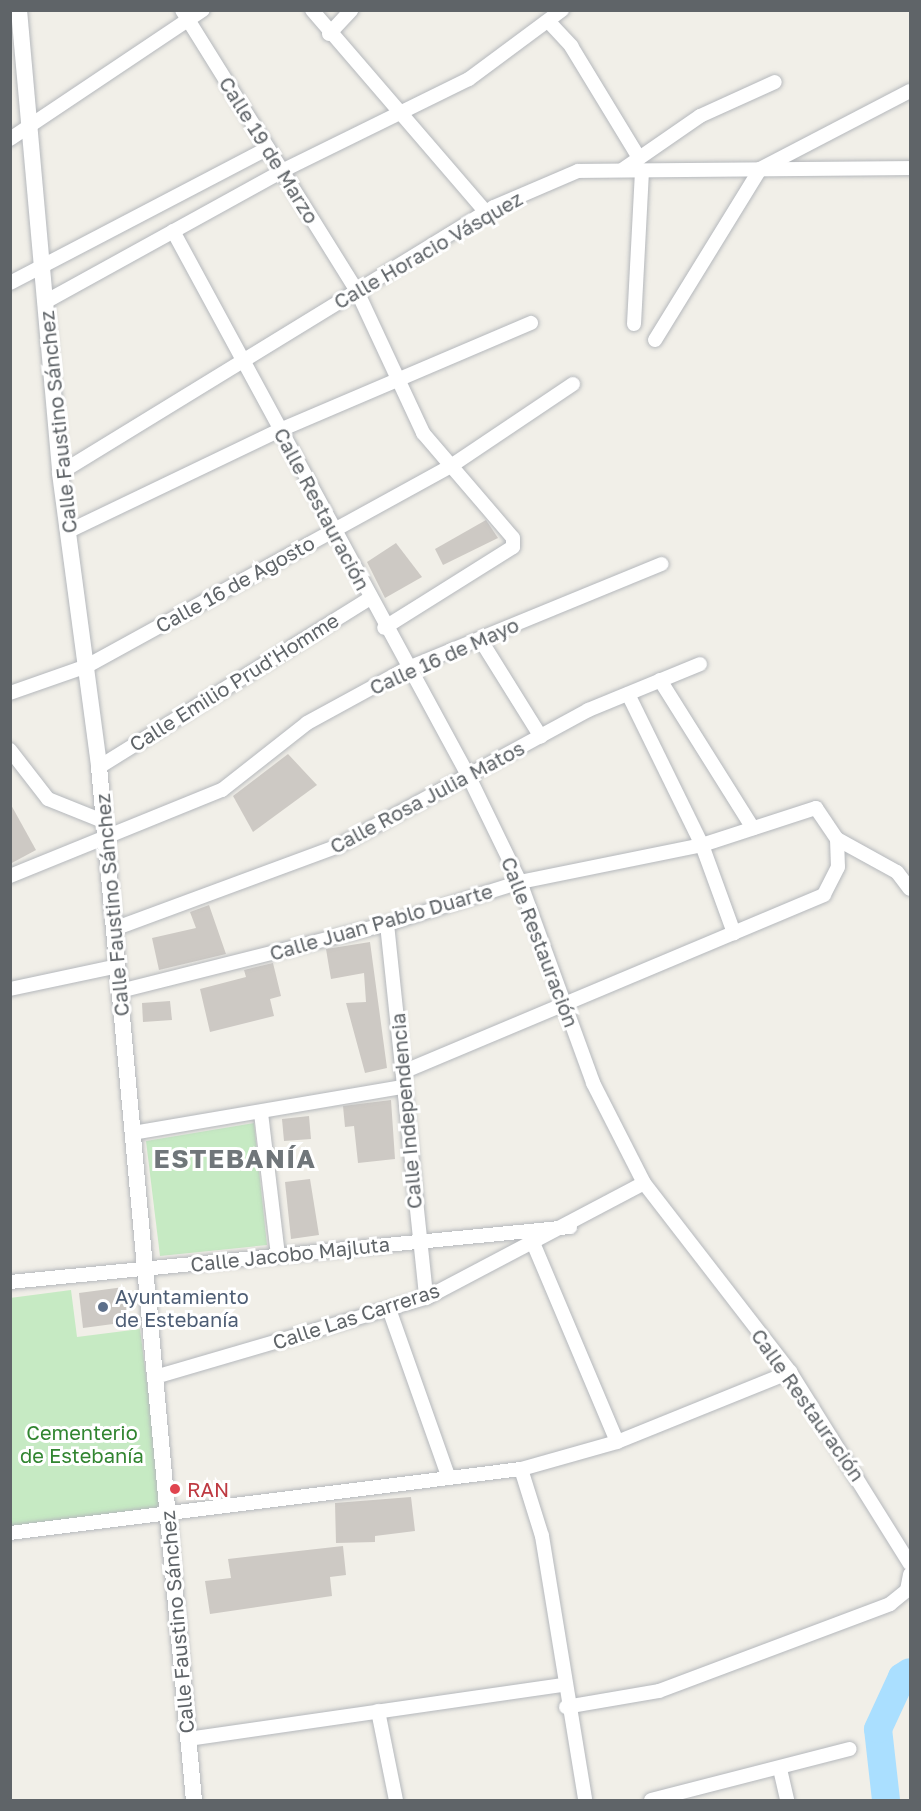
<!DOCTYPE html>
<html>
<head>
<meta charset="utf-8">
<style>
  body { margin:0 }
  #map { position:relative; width:921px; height:1811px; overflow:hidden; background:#f1efe8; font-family:"Golos Text",sans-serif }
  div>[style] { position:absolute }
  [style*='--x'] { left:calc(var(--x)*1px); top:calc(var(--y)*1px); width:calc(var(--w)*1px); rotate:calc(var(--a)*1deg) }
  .green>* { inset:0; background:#c6eac3 }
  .river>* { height:28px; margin:-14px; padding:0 14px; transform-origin:14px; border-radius:14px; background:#aadfff }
  .building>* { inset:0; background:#cdc9c4 }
  .roads { filter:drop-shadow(0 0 2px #b5b8bc) drop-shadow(0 0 2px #b5b8bc) }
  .minor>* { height:14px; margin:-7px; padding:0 7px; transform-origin:7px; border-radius:7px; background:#fff }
  .tertiary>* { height:16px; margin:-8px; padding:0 8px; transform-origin:8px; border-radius:8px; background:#fff }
  .dots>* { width:16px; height:16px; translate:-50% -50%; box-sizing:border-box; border:3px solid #fff; border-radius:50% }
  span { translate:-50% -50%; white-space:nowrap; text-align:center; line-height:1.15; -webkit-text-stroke:6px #fff; paint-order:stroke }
  .street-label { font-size:20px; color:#5f6468 }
  .service-label { font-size:20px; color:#4e5e75 }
  .left { translate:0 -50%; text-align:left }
  .park-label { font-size:20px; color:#318530 }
  .health-label { font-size:20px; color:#be3a42 }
  .district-label { font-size:26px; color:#70767a; font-weight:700; letter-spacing:1.5px }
  .frame { position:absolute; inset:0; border:12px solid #5f6468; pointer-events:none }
</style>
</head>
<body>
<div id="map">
  <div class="green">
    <i style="clip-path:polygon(254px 1123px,267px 1245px,160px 1256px,146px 1141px)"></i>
    <i style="clip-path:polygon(71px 1290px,77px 1337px,140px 1329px,163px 1509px,11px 1529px,10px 1298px)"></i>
  </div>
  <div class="river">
    <i style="--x:886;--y:1800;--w:71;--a:-96.4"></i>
    <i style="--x:878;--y:1729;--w:57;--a:-65.2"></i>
    <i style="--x:902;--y:1677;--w:9;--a:-32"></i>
  </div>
  <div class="building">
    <i style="clip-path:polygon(486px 520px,498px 538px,443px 565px,435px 549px)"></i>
    <i style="clip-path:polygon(396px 543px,422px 577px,385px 598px,367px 562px)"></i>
    <i style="clip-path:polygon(288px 754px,317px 785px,253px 832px,233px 796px)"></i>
    <i style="clip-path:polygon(10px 803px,36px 850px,10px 864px)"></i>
    <i style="clip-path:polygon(209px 905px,226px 954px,159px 970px,152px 938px,196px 928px,190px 912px)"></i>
    <i style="clip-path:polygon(370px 942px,387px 1068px,365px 1073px,346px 1003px,366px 1002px,364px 973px,331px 979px,326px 949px)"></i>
    <i style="clip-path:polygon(273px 963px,281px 996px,270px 999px,274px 1016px,210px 1032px,200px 989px,246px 977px,244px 970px)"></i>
    <i style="clip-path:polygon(170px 1001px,172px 1020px,143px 1022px,142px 1003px)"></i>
    <i style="clip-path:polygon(391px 1100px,395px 1159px,358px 1163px,354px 1126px,345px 1127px,343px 1106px)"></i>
    <i style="clip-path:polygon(309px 1116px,311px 1139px,284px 1141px,282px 1119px)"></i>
    <i style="clip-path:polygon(310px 1179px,319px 1235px,291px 1239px,285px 1182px)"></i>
    <i style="clip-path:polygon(124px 1287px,128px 1322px,83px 1328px,79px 1293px)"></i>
    <i style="clip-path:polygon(411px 1497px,415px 1531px,375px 1536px,375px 1542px,336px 1543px,335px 1503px)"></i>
    <i style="clip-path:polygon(343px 1546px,346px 1575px,330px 1577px,332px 1596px,210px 1614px,205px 1581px,231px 1578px,228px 1559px)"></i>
  </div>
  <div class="roads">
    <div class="minor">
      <i style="--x:182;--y:10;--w:329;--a:58.1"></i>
      <i style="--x:356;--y:289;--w:159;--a:65"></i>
      <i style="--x:423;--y:433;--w:138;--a:49.4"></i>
      <i style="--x:513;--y:538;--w:9;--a:90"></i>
      <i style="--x:513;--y:547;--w:152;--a:147.9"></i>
      <i style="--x:312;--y:10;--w:267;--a:49.3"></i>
      <i style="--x:549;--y:22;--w:33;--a:47"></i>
      <i style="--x:571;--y:46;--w:131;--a:58.7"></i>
      <i style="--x:329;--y:34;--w:33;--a:-47"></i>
      <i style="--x:10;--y:139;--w:232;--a:-33.8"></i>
      <i style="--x:622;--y:170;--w:95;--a:-34.7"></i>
      <i style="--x:700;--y:116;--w:82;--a:-24.4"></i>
      <i style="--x:173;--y:231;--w:621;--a:61.54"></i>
      <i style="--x:469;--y:777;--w:117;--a:64.1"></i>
      <i style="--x:520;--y:882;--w:214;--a:70"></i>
      <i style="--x:593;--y:1083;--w:112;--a:63"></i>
      <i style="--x:644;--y:1183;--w:239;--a:52.3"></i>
      <i style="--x:790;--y:1372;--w:226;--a:58"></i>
      <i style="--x:10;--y:283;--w:291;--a:-27.6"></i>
      <i style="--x:45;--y:302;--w:271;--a:-28.9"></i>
      <i style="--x:282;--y:171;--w:208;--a:-26.2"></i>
      <i style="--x:469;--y:79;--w:116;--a:-36.6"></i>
      <i style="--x:634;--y:324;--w:154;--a:-87"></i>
      <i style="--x:655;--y:340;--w:201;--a:-58.4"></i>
      <i style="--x:760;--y:169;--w:169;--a:-27.5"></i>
      <i style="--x:60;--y:473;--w:509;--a:-31.5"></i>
      <i style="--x:494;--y:207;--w:91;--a:-23.2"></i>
      <i style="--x:578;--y:171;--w:332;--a:-0.5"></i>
      <i style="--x:69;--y:531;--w:234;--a:-25.6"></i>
      <i style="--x:280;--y:430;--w:273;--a:-23.1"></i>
      <i style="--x:480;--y:639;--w:115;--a:58.1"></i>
      <i style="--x:660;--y:680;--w:175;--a:57.9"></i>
      <i style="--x:10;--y:693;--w:82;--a:-19.3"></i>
      <i style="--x:87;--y:666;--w:415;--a:-28.8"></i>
      <i style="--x:451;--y:466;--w:147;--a:-33.9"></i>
      <i style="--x:628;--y:694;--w:168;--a:63.9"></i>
      <i style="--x:702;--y:845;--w:94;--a:70"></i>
      <i style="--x:10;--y:750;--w:62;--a:52.2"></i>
      <i style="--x:48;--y:799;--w:59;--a:21.8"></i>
      <i style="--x:99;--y:767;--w:319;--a:-31.9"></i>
      <i style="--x:837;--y:839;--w:68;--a:28.8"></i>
      <i style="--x:897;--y:872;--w:21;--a:53"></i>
      <i style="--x:10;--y:876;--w:229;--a:-22.1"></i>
      <i style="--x:222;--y:790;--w:108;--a:-38.2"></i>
      <i style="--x:307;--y:723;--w:115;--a:-28.6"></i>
      <i style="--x:408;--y:668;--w:274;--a:-22.3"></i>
      <i style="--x:387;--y:924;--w:376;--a:84"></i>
      <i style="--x:114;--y:929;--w:239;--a:-20.3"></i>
      <i style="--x:338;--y:846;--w:285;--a:-28.5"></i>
      <i style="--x:588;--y:710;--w:121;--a:-22.3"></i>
      <i style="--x:10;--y:989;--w:110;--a:-12"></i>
      <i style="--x:120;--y:991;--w:275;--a:-14.1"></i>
      <i style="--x:387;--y:924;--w:139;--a:-17.5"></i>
      <i style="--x:520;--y:882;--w:186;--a:-11.5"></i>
      <i style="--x:702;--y:845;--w:120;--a:-18"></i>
      <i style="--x:816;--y:808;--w:37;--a:56"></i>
      <i style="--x:837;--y:839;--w:28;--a:88"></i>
      <i style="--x:838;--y:867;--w:31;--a:117"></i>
      <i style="--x:824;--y:895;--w:457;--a:157.2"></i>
      <i style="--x:261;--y:1113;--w:144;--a:83.2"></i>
      <i style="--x:133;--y:1133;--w:274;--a:-9.7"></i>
      <i style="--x:531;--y:1238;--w:221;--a:67.1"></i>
      <i style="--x:10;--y:1282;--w:563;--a:-5.61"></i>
      <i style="--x:389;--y:1309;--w:179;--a:70.5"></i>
      <i style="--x:155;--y:1377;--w:282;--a:-16.3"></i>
      <i style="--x:426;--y:1298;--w:246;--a:-27.8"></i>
      <i style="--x:521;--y:1469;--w:70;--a:72.6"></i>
      <i style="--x:542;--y:1536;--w:267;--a:80.7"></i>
      <i style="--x:10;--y:1533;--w:515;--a:-7.14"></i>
      <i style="--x:521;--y:1469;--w:100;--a:-15.7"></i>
      <i style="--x:617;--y:1442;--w:187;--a:-22"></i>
      <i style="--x:566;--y:1707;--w:94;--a:-9.8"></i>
      <i style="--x:659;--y:1691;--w:247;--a:-20.6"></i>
      <i style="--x:890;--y:1604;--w:22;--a:-39"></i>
      <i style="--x:907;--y:1590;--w:16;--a:-79"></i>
      <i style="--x:378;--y:1711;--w:91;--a:78.6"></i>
      <i style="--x:188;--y:1739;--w:379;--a:-8.2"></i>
      <i style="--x:780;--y:1769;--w:32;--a:77"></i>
      <i style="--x:651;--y:1800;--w:205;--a:-14.4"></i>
    </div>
    <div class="tertiary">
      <i style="--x:19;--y:10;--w:465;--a:84.9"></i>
      <i style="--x:60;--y:473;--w:297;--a:82.4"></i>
      <i style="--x:99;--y:767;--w:1037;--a:84.75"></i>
    </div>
  </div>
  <div class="dots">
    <i style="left:103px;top:1307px;background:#5c6f8a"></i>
    <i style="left:175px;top:1489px;background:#e0444e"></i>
  </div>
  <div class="street-label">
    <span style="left:269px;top:150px;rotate:58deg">Calle 19 de Marzo</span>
    <span style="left:428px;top:250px;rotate:-30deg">Calle Horacio Vásquez</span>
    <span style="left:58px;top:422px;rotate:-96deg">Calle Faustino Sánchez</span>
    <span style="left:322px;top:509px;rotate:62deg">Calle Restauración</span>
    <span style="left:235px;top:584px;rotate:-29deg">Calle 16 de Agosto</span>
    <span style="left:444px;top:656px;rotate:-24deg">Calle 16 de Mayo</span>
    <span style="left:234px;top:682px;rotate:-32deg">Calle Emilio Prud'Homme</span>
    <span style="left:427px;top:797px;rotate:-28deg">Calle Rosa Julia Matos</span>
    <span style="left:112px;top:905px;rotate:-95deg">Calle Faustino Sánchez</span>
    <span style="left:381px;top:922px;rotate:-16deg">Calle Juan Pablo Duarte</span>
    <span style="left:540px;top:942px;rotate:69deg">Calle Restauración</span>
    <span style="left:406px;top:1111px;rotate:-95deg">Calle Independencia</span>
    <span style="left:290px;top:1254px;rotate:-6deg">Calle Jacobo Majluta</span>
    <span style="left:356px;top:1316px;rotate:-18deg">Calle Las Carreras</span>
    <span style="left:808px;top:1405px;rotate:55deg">Calle Restauración</span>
    <span style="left:177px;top:1622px;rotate:-95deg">Calle Faustino Sánchez</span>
  </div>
  <div class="service-label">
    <span class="left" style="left:115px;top:1308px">Ayuntamiento<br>de Estebanía</span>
  </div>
  <div class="park-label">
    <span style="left:82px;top:1444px">Cementerio<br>de Estebanía</span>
  </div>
  <div class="health-label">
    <span class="left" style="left:187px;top:1489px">RAN</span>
  </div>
  <div class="district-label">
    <span style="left:235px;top:1159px">ESTEBANÍA</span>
  </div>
  <div class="frame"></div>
</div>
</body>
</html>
